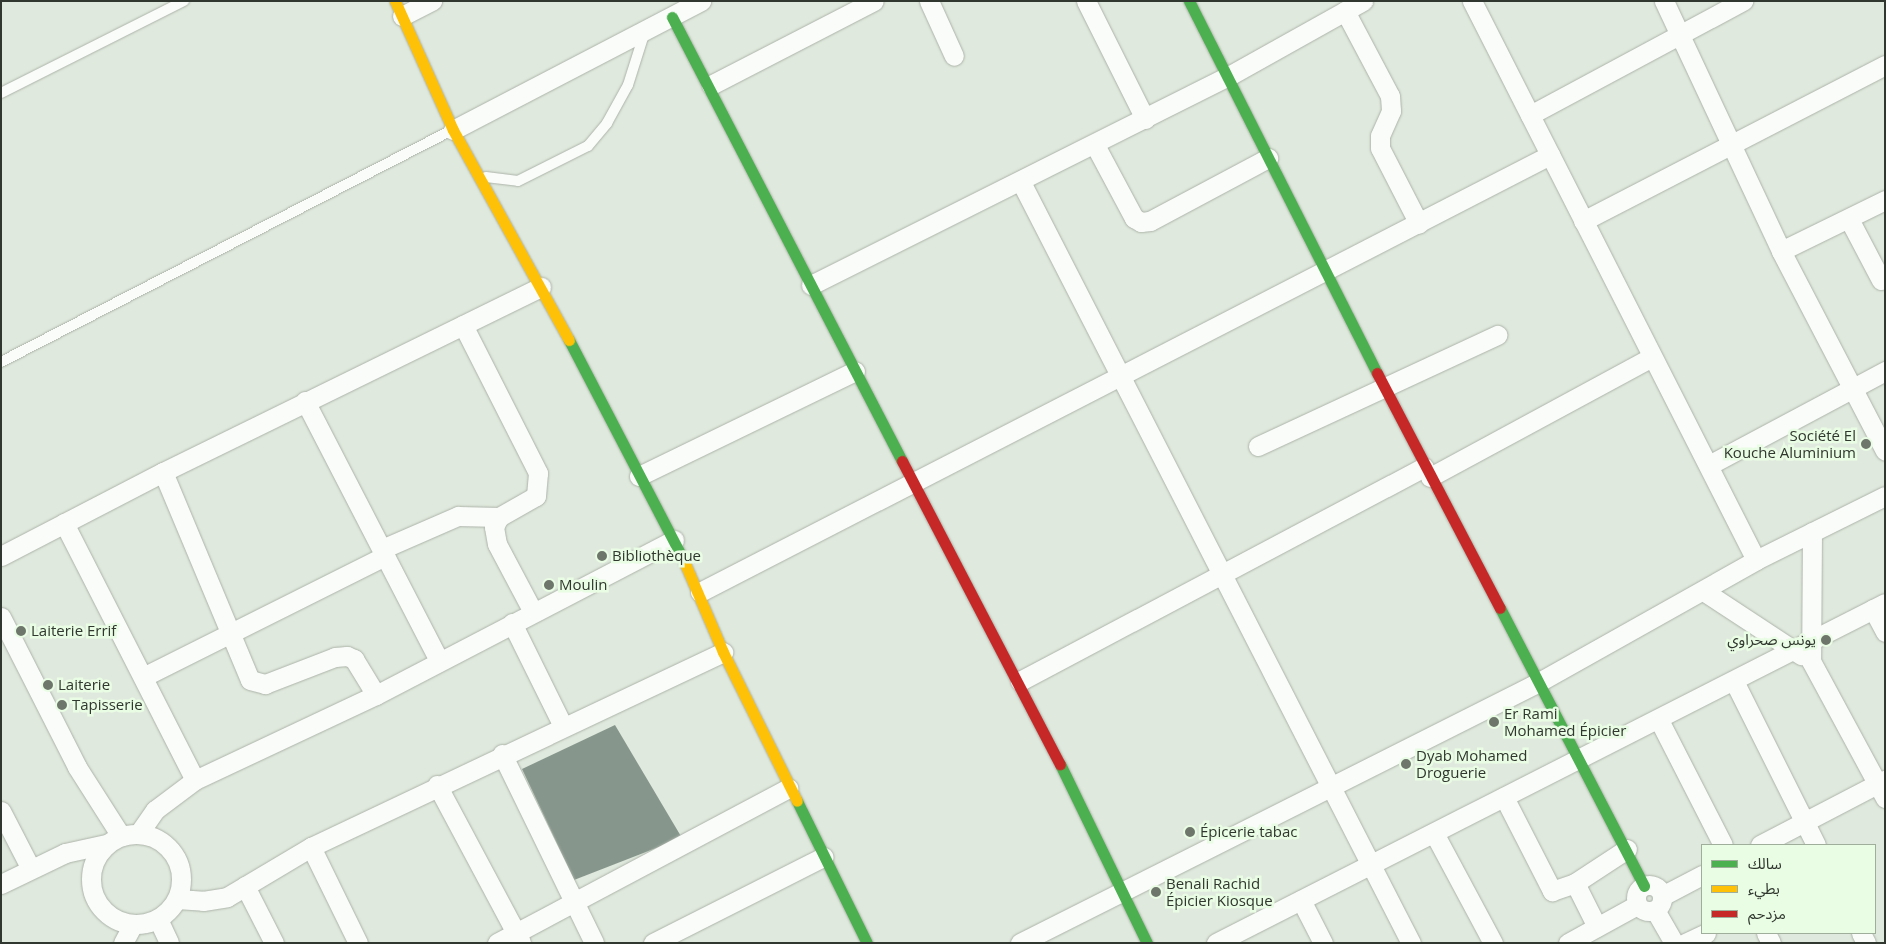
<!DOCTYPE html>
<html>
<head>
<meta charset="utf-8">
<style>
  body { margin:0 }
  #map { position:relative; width:1886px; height:944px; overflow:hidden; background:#e0e9dd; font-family:"Open Sans","Noto Sans Arabic",sans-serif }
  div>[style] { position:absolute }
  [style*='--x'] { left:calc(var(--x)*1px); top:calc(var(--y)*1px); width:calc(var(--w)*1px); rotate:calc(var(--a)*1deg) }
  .building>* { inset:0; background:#86968c }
  .roads { filter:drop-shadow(0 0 1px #acb3a9) drop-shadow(0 0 1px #acb3a9) }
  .lane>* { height:10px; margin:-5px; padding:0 5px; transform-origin:5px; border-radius:5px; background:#fafcfa }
  .street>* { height:19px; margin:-9.5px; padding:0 9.5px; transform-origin:9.5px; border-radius:9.5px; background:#fafcfa }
  .street>.ring { margin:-9.5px; padding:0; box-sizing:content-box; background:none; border:19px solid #fafcfa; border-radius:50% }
  .fast>* { height:11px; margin:-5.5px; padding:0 5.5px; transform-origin:5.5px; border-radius:5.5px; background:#4caf50 }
  .slow>* { height:11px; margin:-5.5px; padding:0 5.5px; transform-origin:5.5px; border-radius:5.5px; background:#ffc107 }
  .jam>* { height:11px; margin:-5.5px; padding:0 5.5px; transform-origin:5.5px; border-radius:5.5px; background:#c62828 }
  .dots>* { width:14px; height:14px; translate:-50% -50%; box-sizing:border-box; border:2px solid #e9fce4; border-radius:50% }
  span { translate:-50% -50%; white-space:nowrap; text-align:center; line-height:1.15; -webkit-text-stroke:5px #e9fce4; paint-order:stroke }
  .poi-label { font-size:15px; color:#30372e }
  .right { translate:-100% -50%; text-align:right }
  .left { translate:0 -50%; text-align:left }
  .frame { position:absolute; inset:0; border:2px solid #30372e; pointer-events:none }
  .legend { position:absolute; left:1701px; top:844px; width:175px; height:90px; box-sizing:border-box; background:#e9fce4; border:1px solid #9fad9b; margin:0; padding:6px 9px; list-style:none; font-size:15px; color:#30372e }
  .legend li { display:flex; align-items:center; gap:10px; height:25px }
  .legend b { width:25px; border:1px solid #9fad9b }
</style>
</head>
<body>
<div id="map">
  <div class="building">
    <i style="clip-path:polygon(615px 725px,682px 838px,574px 880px,522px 769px)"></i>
  </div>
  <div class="roads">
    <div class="lane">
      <i style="--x:1;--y:93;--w:205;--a:-26.7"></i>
      <i style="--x:486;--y:177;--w:32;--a:7"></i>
      <i style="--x:518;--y:181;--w:78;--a:-26.6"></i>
      <i style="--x:588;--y:146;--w:30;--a:-50"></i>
      <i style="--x:607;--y:123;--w:43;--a:-61.1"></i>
      <i style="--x:628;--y:85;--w:57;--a:-72.5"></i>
      <i style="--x:1;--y:362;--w:507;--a:-27.22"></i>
    </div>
    <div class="street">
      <i style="--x:929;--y:1;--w:60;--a:65.6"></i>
      <i style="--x:1086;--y:1;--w:132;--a:63.4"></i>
      <i style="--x:1472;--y:1;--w:627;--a:63.07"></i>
      <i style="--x:1664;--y:1;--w:276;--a:64.9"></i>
      <i style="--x:1781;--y:251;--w:225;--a:62.5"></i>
      <i style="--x:1345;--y:11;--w:96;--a:62.1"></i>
      <i style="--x:1390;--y:96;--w:15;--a:86"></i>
      <i style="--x:1391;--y:111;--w:27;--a:114"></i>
      <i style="--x:1380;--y:136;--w:12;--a:90"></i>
      <i style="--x:1380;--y:148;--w:85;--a:62.8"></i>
      <i style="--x:402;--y:16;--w:34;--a:-27"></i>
      <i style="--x:711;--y:85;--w:183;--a:-27.3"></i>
      <i style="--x:1530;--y:115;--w:242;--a:-28.2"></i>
      <i style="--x:453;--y:130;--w:280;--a:-27.5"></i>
      <i style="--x:1095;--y:145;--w:83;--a:61.9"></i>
      <i style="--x:1134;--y:218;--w:8;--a:30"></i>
      <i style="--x:1141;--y:222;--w:9;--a:-6"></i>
      <i style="--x:1150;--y:221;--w:134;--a:-28.1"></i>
      <i style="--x:1021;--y:182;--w:855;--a:62.87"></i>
      <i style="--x:1849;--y:219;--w:69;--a:62.3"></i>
      <i style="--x:1583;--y:221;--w:340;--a:-27.3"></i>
      <i style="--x:1781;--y:251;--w:116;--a:-26.1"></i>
      <i style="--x:811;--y:285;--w:465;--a:-26.6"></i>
      <i style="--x:1227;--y:77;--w:156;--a:-29.2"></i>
      <i style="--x:463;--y:325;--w:166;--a:63.1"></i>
      <i style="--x:538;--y:473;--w:23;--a:95"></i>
      <i style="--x:536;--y:496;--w:43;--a:150.4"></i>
      <i style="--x:499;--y:517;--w:11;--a:117"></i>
      <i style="--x:494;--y:527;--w:17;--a:80"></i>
      <i style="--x:497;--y:544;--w:77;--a:62.1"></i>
      <i style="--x:305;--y:401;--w:292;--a:62.7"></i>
      <i style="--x:1258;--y:446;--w:264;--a:-24.9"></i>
      <i style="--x:1709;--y:465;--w:200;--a:-28.1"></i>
      <i style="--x:163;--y:472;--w:225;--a:67.3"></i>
      <i style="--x:250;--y:680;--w:16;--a:15"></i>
      <i style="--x:265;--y:684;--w:75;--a:-21.1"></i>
      <i style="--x:335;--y:657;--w:12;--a:-5"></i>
      <i style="--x:347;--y:656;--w:8;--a:23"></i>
      <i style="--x:354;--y:659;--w:42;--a:58.6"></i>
      <i style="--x:639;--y:476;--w:240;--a:-25.9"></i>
      <i style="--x:1430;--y:477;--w:252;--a:-28.4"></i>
      <i style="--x:64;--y:523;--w:288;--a:63"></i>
      <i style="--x:1812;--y:532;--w:129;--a:90.4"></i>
      <i style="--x:1811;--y:661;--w:156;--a:61.6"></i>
      <i style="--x:382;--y:549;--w:83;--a:-23.5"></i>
      <i style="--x:458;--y:516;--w:41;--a:1.4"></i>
      <i style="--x:1;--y:556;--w:182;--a:-27.4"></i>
      <i style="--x:163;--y:472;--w:421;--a:-26.1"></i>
      <i style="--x:700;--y:592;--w:956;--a:-27.21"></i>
      <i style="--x:1705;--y:592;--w:115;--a:33.3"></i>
      <i style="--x:1873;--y:609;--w:26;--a:62"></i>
      <i style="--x:1;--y:617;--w:168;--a:63.1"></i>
      <i style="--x:77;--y:767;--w:82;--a:57.5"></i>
      <i style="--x:512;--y:623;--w:115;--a:63.7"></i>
      <i style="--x:143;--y:677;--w:271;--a:-26.6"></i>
      <i style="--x:1020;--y:681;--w:457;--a:-27.9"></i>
      <i style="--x:1734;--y:681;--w:183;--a:63.4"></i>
      <i style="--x:1659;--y:720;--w:140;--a:62.9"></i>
      <i style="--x:502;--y:754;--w:210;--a:64"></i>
      <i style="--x:437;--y:785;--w:178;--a:61.9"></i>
      <i style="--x:1504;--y:797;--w:106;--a:62.9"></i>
      <i style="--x:1552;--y:891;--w:24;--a:-19"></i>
      <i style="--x:1575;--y:883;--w:62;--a:-33.2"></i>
      <i style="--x:1;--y:811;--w:65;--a:62.7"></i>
      <i style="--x:139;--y:833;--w:28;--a:-55"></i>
      <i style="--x:155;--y:810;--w:50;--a:-36.9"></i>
      <i style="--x:195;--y:780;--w:200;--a:-25.2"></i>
      <i style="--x:376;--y:695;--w:336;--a:-27.5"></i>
      <i style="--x:1434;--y:833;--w:125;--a:61.8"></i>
      <i class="ring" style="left:91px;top:834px;width:71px;height:71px"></i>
      <i style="--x:1760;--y:845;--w:141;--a:-27.5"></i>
      <i style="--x:311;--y:847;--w:107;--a:63.9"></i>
      <i style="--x:1575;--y:883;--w:49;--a:63.4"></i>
      <i style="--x:1;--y:884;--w:71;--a:-25.8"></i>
      <i style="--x:65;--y:853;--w:42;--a:-12.4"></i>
      <i class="ring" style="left:1636px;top:885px;width:7px;height:7px"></i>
      <i style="--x:245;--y:886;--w:64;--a:63"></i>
      <i style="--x:1662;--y:896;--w:45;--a:-27.7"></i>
      <i style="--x:177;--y:899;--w:26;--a:4"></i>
      <i style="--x:203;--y:901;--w:24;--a:-9"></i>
      <i style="--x:227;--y:897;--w:98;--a:-30.8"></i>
      <i style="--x:311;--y:847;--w:456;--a:-25.3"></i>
      <i style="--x:1301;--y:900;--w:48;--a:62.9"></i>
      <i style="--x:1655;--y:910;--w:38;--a:60"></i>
      <i style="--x:158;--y:919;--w:26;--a:65"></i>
      <i style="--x:1766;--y:933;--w:11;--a:63"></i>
      <i style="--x:1861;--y:933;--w:11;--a:63"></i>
      <i style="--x:123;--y:943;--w:21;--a:-62"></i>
      <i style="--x:497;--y:943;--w:330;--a:-28"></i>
      <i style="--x:653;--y:943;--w:191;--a:-26.8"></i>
      <i style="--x:1020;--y:943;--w:581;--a:-26.7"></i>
      <i style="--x:1539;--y:682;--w:249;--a:-29.3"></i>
      <i style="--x:1756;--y:560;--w:144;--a:-26.4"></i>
      <i style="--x:1216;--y:943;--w:750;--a:-26.94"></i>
      <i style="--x:1568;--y:943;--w:79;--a:-28.8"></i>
      <i style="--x:1685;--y:943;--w:23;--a:-25"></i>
    </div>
    <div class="fast">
      <i style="--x:1189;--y:1;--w:417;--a:63.2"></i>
      <i style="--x:672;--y:17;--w:500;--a:62.62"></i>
      <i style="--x:569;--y:340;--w:247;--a:62.5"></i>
      <i style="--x:1500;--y:608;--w:313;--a:62.6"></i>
      <i style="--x:1060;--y:764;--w:199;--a:64.1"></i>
      <i style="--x:797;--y:801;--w:158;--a:63.8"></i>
    </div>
    <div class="slow">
      <i style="--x:395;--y:1;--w:141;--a:65.8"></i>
      <i style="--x:453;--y:130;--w:240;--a:61.1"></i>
      <i style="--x:683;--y:559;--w:101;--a:66.7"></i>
      <i style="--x:723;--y:652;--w:166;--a:63.6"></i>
    </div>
    <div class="jam">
      <i style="--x:1377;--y:373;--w:265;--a:62.4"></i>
      <i style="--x:902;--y:461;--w:342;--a:62.5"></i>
    </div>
  </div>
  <div class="dots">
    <i style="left:1866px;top:444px;background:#6e756b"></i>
    <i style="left:602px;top:556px;background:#6e756b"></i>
    <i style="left:549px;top:585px;background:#6e756b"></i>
    <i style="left:21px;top:631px;background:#6e756b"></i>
    <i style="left:1826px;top:640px;background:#6e756b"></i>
    <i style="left:48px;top:685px;background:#6e756b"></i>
    <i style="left:62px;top:705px;background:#6e756b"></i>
    <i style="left:1494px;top:722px;background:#6e756b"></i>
    <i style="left:1406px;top:764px;background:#6e756b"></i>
    <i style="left:1190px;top:832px;background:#6e756b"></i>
    <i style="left:1156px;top:892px;background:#6e756b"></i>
  </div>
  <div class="poi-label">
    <span class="right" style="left:1856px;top:444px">Société El<br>Kouche Aluminium</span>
    <span class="left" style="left:612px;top:556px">Bibliothèque</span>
    <span class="left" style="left:559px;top:585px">Moulin</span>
    <span class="left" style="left:31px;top:631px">Laiterie Errif</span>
    <span class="right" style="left:1816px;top:640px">يونس صحراوي</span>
    <span class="left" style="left:58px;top:685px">Laiterie</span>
    <span class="left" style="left:72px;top:705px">Tapisserie</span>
    <span class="left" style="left:1504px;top:722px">Er Rami<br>Mohamed Épicier</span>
    <span class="left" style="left:1416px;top:764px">Dyab Mohamed<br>Droguerie</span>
    <span class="left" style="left:1200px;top:832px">Épicerie tabac</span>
    <span class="left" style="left:1166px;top:892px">Benali Rachid<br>Épicier Kiosque</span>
  </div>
  <div class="frame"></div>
  <ul class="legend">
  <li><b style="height:6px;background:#4caf50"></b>سالك</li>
  <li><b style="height:6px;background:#ffc107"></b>بطيء</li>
  <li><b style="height:6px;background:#c62828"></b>مزدحم</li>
  </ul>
</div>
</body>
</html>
